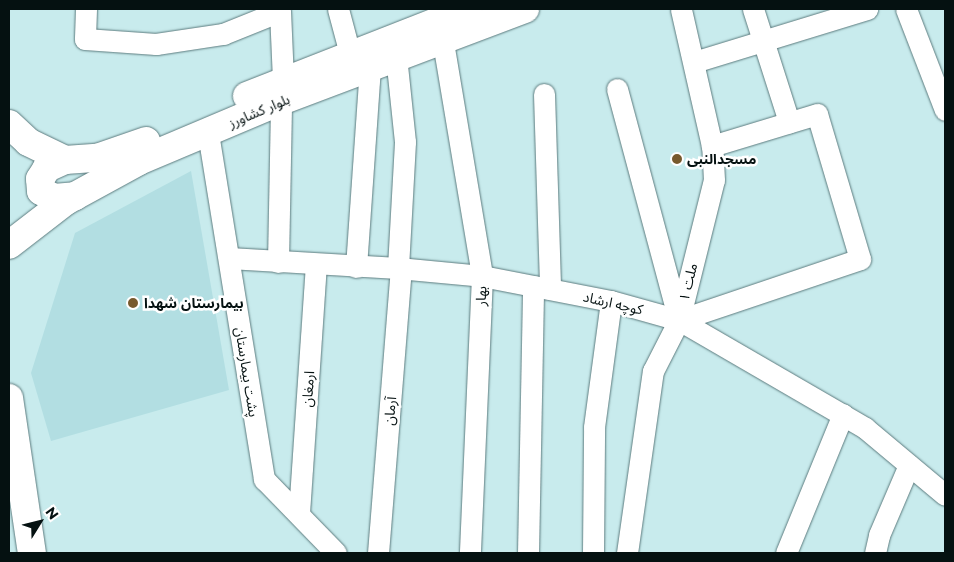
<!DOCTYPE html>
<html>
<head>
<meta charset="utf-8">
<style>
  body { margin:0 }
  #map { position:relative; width:954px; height:562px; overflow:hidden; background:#c8ebed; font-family:Montserrat,"Noto Sans Arabic",sans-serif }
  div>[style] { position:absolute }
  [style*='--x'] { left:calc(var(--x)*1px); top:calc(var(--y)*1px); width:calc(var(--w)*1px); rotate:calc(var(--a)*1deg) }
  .built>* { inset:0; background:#b2dee2 }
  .roads { filter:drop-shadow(0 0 1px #5c7b7e) drop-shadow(0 0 1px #5c7b7e) }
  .minor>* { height:21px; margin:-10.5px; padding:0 10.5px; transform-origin:10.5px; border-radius:10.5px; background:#fff }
  .major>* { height:28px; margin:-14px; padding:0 14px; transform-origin:14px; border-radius:14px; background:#fff }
  .dots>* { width:14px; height:14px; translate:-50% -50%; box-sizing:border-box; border:2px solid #fff; border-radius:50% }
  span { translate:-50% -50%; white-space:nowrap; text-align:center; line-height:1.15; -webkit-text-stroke:5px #fff; paint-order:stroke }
  .street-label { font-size:14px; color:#051111 }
  .poi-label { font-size:14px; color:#051111; font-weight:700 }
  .left { translate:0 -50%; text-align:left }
  .frame { position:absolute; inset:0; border:10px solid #051111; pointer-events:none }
  .north { position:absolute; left:15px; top:497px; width:50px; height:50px; -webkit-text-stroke:4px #fff; paint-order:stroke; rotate:54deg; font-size:14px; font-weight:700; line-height:20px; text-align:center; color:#051111 }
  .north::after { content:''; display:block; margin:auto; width:18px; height:22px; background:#051111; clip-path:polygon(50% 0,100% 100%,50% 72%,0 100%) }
</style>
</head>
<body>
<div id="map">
  <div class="built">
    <i style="clip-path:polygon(191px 171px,229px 390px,51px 441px,31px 373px,75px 233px)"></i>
  </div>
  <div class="roads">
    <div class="minor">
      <i style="--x:86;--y:9;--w:30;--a:92"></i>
      <i style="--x:85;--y:39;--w:71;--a:4"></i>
      <i style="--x:156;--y:44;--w:68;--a:-8.5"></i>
      <i style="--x:223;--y:34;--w:61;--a:-22"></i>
      <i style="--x:280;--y:11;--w:68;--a:87.5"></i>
      <i style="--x:338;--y:9;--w:47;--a:75.1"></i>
      <i style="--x:753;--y:9;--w:119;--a:72.3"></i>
      <i style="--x:906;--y:9;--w:108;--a:68.9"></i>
      <i style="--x:443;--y:42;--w:237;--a:80.5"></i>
      <i style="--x:482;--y:276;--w:277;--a:92.5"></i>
      <i style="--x:396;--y:56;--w:86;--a:84"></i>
      <i style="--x:405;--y:142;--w:126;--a:93.2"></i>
      <i style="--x:694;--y:62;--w:181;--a:-17"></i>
      <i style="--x:617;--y:89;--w:239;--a:75"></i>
      <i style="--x:679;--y:320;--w:191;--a:-18.6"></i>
      <i style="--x:860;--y:259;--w:151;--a:-106.5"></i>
      <i style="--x:817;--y:114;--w:110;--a:163.1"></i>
      <i style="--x:544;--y:94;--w:195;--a:88.2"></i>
      <i style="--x:208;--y:133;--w:351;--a:80.8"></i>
      <i style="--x:264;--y:479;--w:103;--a:45.8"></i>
      <i style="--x:229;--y:258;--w:169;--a:3.4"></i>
      <i style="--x:398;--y:268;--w:84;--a:5.4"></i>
      <i style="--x:482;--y:276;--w:131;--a:11"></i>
      <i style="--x:611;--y:301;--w:71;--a:15.6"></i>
      <i style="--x:679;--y:320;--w:215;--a:30.1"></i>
      <i style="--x:865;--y:428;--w:104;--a:39.9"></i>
      <i style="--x:278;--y:262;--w:161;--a:-88.9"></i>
      <i style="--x:356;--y:267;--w:200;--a:-86"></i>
      <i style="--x:299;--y:513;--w:249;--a:-86.1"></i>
      <i style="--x:378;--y:553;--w:286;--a:-85.4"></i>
      <i style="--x:528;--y:553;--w:267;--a:-88.9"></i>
      <i style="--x:593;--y:553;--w:126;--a:-89.5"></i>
      <i style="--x:594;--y:427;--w:127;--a:-82.3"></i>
      <i style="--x:627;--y:553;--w:184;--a:-81.9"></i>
      <i style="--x:653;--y:371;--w:57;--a:-63"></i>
      <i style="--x:679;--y:320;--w:144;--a:-76"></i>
      <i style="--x:714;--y:180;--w:34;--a:-93"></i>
      <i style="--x:712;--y:146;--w:140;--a:-102.8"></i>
      <i style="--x:786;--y:553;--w:150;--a:-67.7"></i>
      <i style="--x:875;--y:553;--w:18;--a:-77"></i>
      <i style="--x:879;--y:535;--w:76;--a:-66.8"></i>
    </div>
    <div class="major">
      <i style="--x:247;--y:96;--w:238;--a:-21.4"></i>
      <i style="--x:9;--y:124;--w:26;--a:43"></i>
      <i style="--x:28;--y:142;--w:41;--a:25.9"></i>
      <i style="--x:65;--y:160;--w:32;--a:-4"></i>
      <i style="--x:97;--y:158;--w:52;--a:-19.1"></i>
      <i style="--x:65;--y:160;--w:20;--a:156"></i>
      <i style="--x:47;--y:168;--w:13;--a:122"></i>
      <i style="--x:40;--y:179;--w:12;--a:85"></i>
      <i style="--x:41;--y:191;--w:15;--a:28"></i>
      <i style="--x:54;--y:198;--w:21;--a:-5"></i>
      <i style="--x:9;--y:245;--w:72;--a:-37.7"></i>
      <i style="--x:66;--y:201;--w:83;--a:-28.7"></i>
      <i style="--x:139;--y:161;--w:154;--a:-22.9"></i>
      <i style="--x:281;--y:101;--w:261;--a:-20.7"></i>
      <i style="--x:9;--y:398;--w:157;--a:81.6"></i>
    </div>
  </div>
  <div class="dots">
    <i style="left:677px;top:159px;background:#77592d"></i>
    <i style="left:133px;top:303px;background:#77592d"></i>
  </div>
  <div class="street-label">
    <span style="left:259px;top:111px;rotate:-23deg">بلوار کشاورز</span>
    <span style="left:688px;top:282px;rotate:-76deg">ملت ۱</span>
    <span style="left:481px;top:296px;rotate:-88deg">بهار</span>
    <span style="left:613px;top:303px;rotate:13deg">کوچه ارشاد</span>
    <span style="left:247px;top:372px;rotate:81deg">پشت بیمارستان</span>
    <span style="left:308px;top:389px;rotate:-86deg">ارمغان</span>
    <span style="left:390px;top:411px;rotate:-85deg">آرمان</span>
  </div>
  <div class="poi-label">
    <span class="left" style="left:687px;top:159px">مسجدالنبی</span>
    <span class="left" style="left:144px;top:303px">بیمارستان شهدا</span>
  </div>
  <div class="frame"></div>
  <div class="north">N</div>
</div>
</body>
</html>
